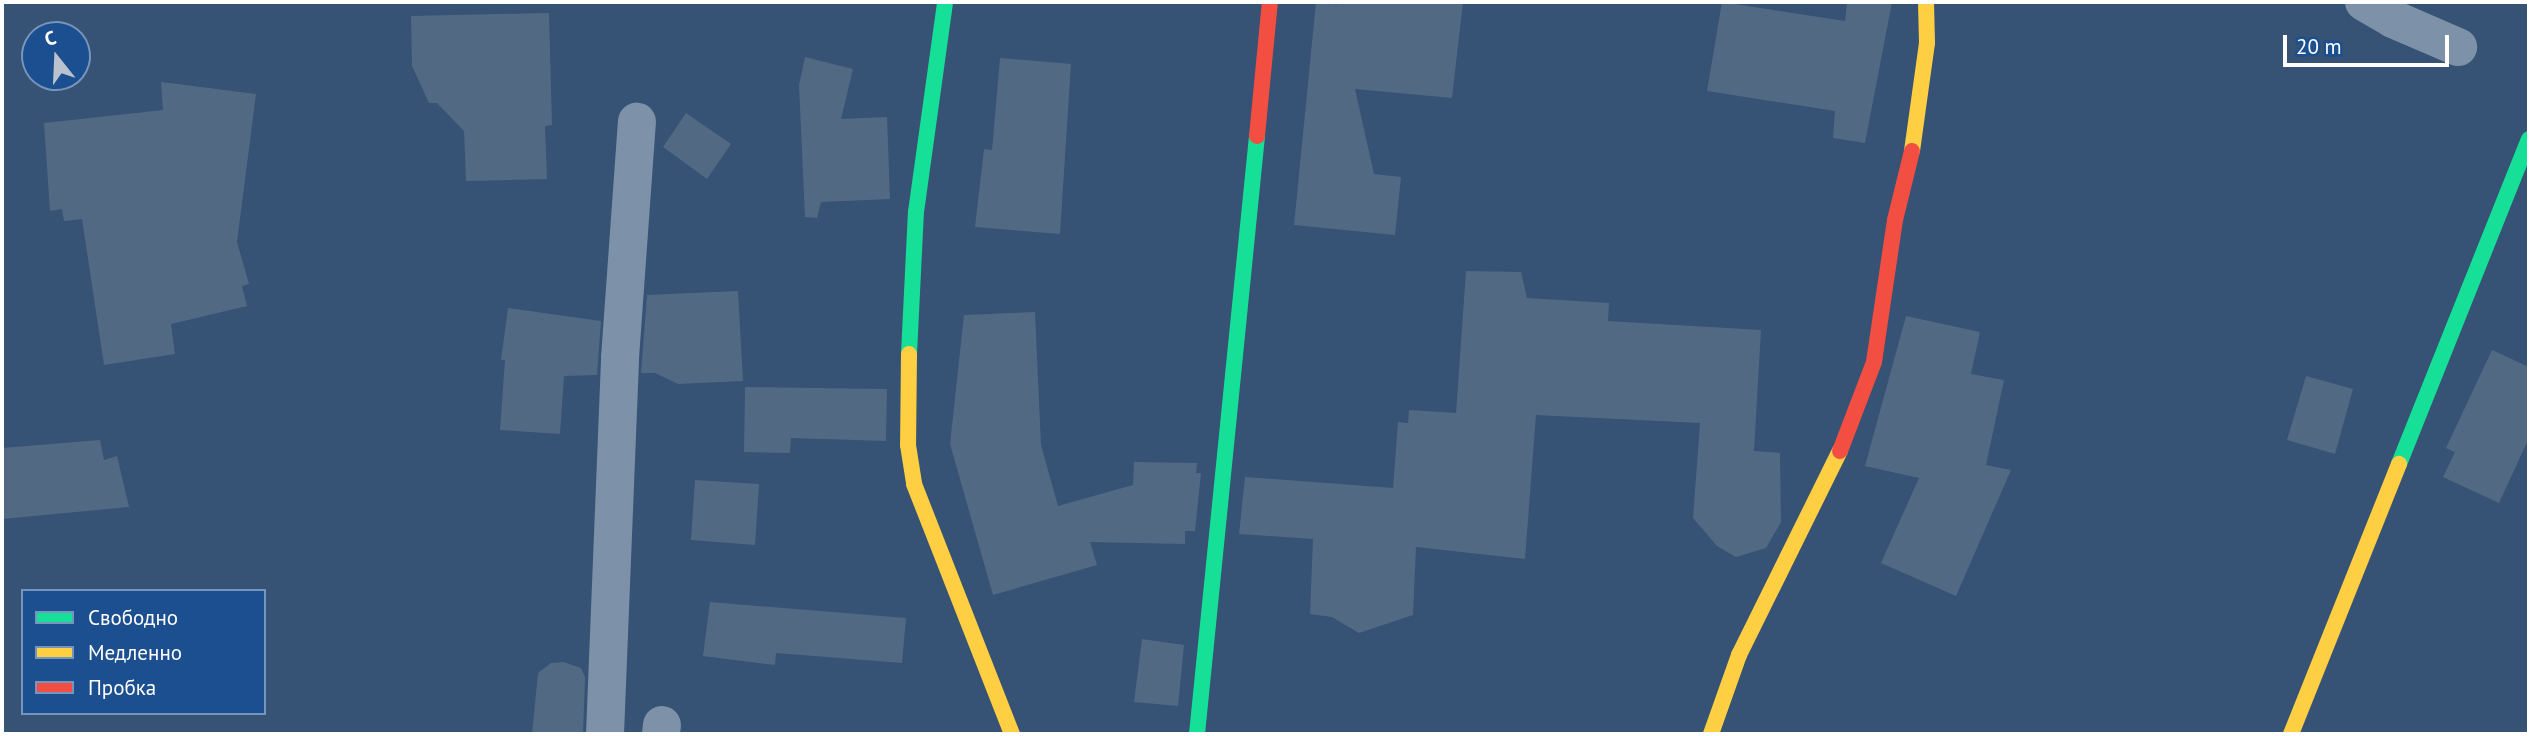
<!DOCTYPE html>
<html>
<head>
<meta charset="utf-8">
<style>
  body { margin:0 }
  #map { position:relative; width:2531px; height:736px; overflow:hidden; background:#365274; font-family:"PT Sans",sans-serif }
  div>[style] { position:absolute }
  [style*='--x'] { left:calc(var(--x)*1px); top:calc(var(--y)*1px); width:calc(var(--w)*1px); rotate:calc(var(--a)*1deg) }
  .building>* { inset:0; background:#526984 }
  .street>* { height:38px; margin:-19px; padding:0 19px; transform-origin:19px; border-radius:19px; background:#7d92a8 }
  .fast>* { height:16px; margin:-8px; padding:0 8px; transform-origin:8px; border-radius:8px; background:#16e098 }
  .slow>* { height:16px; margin:-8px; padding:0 8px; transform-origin:8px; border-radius:8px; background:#ffcf43 }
  .jam>* { height:16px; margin:-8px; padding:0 8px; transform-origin:8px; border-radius:8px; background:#f24e42 }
  span { translate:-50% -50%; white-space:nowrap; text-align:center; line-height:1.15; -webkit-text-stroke:6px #1b4f8f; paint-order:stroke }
  .frame { position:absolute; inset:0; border:4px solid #fff; pointer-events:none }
  .legend { position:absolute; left:21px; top:589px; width:245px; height:126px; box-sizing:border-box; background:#1b4f8f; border:2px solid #7695bc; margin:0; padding:9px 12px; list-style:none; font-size:21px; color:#fff }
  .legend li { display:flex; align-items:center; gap:14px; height:35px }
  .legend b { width:35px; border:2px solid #7695bc }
  .north { position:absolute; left:21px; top:21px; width:70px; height:70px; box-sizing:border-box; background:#1b4f8f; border:2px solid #7695bc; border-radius:50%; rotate:342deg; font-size:19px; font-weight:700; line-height:28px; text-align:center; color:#fff }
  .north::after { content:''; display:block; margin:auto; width:24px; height:32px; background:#b9c2ce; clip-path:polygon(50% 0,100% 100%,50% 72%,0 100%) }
  .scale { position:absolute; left:2283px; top:35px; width:166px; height:32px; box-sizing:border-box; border:4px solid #fff; border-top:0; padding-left:9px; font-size:21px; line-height:24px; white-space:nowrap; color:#fff; -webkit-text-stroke:5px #1b4f8f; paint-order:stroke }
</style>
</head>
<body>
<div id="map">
  <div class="building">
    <i style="clip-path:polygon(1316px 2px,1335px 2px,1336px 6px,1337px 2px,1463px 2px,1452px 98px,1355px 89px,1374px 174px,1401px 177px,1395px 235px,1294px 225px)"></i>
    <i style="clip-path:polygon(1722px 2px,1845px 21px,1847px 2px,1892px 2px,1865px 143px,1833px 138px,1835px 111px,1707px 91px)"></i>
    <i style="clip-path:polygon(549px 13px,552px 125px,545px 126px,547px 179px,466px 181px,464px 131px,437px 103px,429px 103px,412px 66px,411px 16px)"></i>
    <i style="clip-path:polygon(805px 57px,853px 69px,841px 119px,887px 117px,890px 199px,821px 202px,817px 218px,805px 217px,799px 85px)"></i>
    <i style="clip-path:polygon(1000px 58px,1071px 64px,1060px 234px,975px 227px,984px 149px,992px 150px)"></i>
    <i style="clip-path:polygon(161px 82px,256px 94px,237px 242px,249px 284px,242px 286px,247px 306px,171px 324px,175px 354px,104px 365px,82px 219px,64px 221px,62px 209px,50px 211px,44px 123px,163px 110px)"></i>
    <i style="clip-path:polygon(686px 113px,731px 144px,707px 179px,663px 147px)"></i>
    <i style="clip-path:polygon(1466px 271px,1521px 272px,1527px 298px,1609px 303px,1608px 321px,1761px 330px,1754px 451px,1780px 453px,1781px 522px,1766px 548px,1736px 557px,1717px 546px,1693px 518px,1700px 423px,1536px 415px,1525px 559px,1416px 547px,1413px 615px,1359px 633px,1332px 617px,1310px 614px,1313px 539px,1239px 534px,1245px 477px,1393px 488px,1398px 422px,1408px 423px,1409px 410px,1456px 413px)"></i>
    <i style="clip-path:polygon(738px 291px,743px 381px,678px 384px,655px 373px,641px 373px,647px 295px)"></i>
    <i style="clip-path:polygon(508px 308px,601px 321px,597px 375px,564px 376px,560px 434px,500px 430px,505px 360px,501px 360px)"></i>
    <i style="clip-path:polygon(1035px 312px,1041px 445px,1058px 506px,1133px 485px,1134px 462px,1197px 463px,1196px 473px,1201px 473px,1195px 531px,1185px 531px,1185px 544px,1090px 542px,1097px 565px,993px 595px,950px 444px,964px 315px)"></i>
    <i style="clip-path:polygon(1906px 316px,1980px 332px,1971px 374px,2004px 380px,1986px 465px,2011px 470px,1956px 596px,1881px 563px,1919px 478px,1865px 466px)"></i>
    <i style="clip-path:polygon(2492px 350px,2529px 367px,2529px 438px,2499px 503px,2443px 477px,2455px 452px,2446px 448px)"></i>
    <i style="clip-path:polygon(2306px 376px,2353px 389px,2335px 454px,2287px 440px)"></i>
    <i style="clip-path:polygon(745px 387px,887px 389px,886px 441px,791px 438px,790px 453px,744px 452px)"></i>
    <i style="clip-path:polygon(100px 440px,104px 460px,117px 456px,129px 507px,2px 519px,2px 448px)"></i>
    <i style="clip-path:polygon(695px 480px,759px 484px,755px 545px,691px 540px)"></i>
    <i style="clip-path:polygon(710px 602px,906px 618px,902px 663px,776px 653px,775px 665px,703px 656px)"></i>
    <i style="clip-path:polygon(1142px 639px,1184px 645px,1178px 706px,1134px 702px)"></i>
    <i style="clip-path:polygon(564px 662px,581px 668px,585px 677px,583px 734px,532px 734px,538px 673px,551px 663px)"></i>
  </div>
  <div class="street">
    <i style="--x:2364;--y:2;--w:34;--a:30"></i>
    <i style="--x:2393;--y:19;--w:71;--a:23.3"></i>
    <i style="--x:605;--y:734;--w:376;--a:-87.7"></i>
    <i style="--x:620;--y:358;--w:237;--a:-85.9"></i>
    <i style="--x:661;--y:734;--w:9;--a:-84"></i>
  </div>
  <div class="fast">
    <i style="--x:909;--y:354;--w:142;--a:-87.2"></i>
    <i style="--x:916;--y:212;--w:212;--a:-82.1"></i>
    <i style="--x:2399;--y:464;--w:350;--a:-68.2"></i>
    <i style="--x:1197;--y:734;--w:601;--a:-84.27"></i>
  </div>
  <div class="slow">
    <i style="--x:1912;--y:151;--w:109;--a:-82.1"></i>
    <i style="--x:1927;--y:43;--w:41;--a:-91.4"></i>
    <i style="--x:909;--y:354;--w:91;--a:90.6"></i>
    <i style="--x:908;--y:445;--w:39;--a:81"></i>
    <i style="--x:914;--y:484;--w:269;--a:68.6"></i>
    <i style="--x:1711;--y:734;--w:84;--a:-70.5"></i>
    <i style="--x:1739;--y:655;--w:228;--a:-63.7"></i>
    <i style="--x:2291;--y:734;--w:291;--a:-68.2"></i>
  </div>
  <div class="jam">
    <i style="--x:1257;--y:136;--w:135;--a:-84.5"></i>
    <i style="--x:1840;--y:451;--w:95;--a:-69.1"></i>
    <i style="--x:1874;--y:362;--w:144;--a:-81.6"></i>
    <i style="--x:1895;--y:220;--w:71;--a:-76.2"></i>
  </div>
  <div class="frame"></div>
  <ul class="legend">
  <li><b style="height:9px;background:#16e098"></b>Свободно</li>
  <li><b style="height:9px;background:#ffcf43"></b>Медленно</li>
  <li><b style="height:9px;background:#f24e42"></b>Пробка</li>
  </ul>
  <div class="north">С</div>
  <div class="scale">20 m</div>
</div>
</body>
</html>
